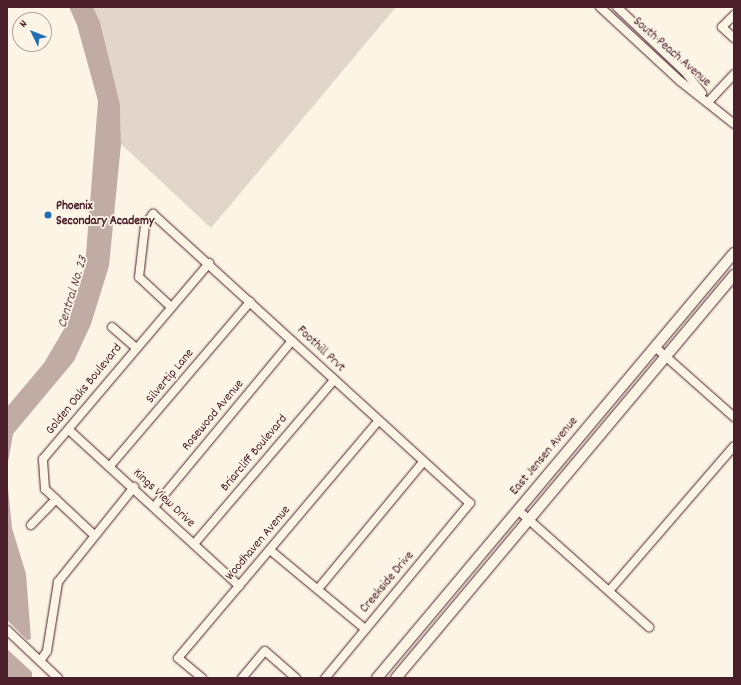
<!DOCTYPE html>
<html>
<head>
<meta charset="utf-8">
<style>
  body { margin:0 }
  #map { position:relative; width:741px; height:685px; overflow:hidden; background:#fcf5e5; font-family:Dekko,sans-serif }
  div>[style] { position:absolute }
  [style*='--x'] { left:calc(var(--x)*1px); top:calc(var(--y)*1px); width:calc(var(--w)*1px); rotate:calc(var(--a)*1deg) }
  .green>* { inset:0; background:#e2d5ca }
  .water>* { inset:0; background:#c0aca5 }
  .roads { filter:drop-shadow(0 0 1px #4a1f2b) drop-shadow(0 0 1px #4a1f2b) }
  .minor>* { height:8px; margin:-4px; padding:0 4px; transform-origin:4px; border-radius:4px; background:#fcf5e5 }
  .major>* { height:10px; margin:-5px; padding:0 5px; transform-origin:5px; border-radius:5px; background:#fcf5e5 }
  .dots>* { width:11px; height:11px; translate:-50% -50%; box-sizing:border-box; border:2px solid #fcf5e5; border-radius:50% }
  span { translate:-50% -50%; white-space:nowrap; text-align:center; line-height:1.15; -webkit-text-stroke:3.5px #fcf5e5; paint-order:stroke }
  .street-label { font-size:13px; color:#4a1f2b }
  .poi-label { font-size:13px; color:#4a1f2b; font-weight:700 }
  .left { translate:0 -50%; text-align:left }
  .water-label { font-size:14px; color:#6d4950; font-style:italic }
  .frame { position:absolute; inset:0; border:8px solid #4a1f2b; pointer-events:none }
  .north { position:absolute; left:12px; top:12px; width:40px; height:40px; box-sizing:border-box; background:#fcf5e5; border:1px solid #b59f9b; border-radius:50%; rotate:313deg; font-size:11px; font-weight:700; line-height:16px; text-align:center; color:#4a1f2b }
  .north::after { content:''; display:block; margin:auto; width:14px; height:18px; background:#1f6fb2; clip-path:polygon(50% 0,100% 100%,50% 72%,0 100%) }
</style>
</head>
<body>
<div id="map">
  <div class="green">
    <i style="clip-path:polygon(93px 7px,396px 7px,211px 228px,121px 144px,120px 104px,100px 22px)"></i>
  </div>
  <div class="water">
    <i style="clip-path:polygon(69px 7px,93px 7px,100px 22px,120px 104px,121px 144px,109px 266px,91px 324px,74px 361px,13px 434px,7px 468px,7px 407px,44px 363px,67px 324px,85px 267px,98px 101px,77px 25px)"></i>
    <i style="clip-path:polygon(7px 478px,12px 528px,26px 574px,31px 639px,27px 640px,8px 621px)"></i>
    <i style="clip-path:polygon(7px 649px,32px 672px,32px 678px,7px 678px)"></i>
  </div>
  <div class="roads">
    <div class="minor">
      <i style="--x:600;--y:7;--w:109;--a:42.8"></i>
      <i style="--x:680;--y:81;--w:69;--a:38.5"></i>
      <i style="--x:617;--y:7;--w:94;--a:43.7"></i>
      <i style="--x:685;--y:72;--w:27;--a:51"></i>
      <i style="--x:734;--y:15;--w:17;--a:135"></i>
      <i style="--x:722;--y:27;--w:16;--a:43"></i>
      <i style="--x:709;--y:101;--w:37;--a:-47"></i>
      <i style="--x:170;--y:306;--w:42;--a:-136.9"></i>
      <i style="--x:139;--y:277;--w:52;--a:-83.4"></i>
      <i style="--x:145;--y:225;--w:14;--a:-54"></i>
      <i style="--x:153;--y:214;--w:429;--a:42.4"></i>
      <i style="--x:470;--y:503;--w:227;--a:129.6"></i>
      <i style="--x:112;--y:327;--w:32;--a:41"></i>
      <i style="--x:655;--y:347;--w:106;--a:41.5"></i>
      <i style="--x:69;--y:430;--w:231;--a:42.5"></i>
      <i style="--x:110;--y:466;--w:216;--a:-49.5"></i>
      <i style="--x:154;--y:507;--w:216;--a:-50.3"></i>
      <i style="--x:518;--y:510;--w:176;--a:41.8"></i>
      <i style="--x:31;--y:525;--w:36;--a:-46"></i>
      <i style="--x:94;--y:535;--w:67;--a:-136.8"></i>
      <i style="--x:45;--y:489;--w:30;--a:-94"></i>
      <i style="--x:43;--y:459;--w:257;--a:-49.7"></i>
      <i style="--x:194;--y:544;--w:216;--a:-49.5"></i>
      <i style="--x:270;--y:550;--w:124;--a:39.7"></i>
      <i style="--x:318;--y:589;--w:165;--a:-50.4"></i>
      <i style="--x:609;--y:591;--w:191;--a:-49.2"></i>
      <i style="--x:7;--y:630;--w:70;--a:43.3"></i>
      <i style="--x:40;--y:661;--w:12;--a:-55"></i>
      <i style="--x:47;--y:651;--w:70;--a:-80.9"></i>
      <i style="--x:58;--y:582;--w:122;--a:-51.3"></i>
      <i style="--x:202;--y:678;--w:31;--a:-140"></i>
      <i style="--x:178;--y:658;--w:310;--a:-49.8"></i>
      <i style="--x:242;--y:678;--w:35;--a:-50"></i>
      <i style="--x:265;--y:651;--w:41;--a:41.1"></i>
    </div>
    <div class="major">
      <i style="--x:377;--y:678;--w:555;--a:-49.97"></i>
      <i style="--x:396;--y:678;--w:526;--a:-50.01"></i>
    </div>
  </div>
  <div class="dots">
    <i style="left:48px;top:215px;background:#1f6fb2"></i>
  </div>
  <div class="street-label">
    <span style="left:671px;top:53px;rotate:41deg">South Peach Avenue</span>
    <span style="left:320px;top:350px;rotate:43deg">Foothill Prvt</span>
    <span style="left:171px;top:377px;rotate:-50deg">Silvertip Lane</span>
    <span style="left:85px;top:390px;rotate:-51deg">Golden Oaks Boulevard</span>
    <span style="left:214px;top:416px;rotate:-50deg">Rosewood Avenue</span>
    <span style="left:255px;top:454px;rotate:-50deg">Briarcliff Boulevard</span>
    <span style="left:545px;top:457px;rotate:-50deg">East Jensen Avenue</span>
    <span style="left:163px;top:499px;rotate:43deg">Kings View Drive</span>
    <span style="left:259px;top:544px;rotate:-50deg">Woodhaven Avenue</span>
    <span style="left:388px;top:583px;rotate:-50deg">Creekside Drive</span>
  </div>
  <div class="poi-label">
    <span class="left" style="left:56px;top:215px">Phoenix<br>Secondary Academy</span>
  </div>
  <div class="water-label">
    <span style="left:73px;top:292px;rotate:-73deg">Central No. 23</span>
  </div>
  <div class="frame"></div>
  <div class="north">N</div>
</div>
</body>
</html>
